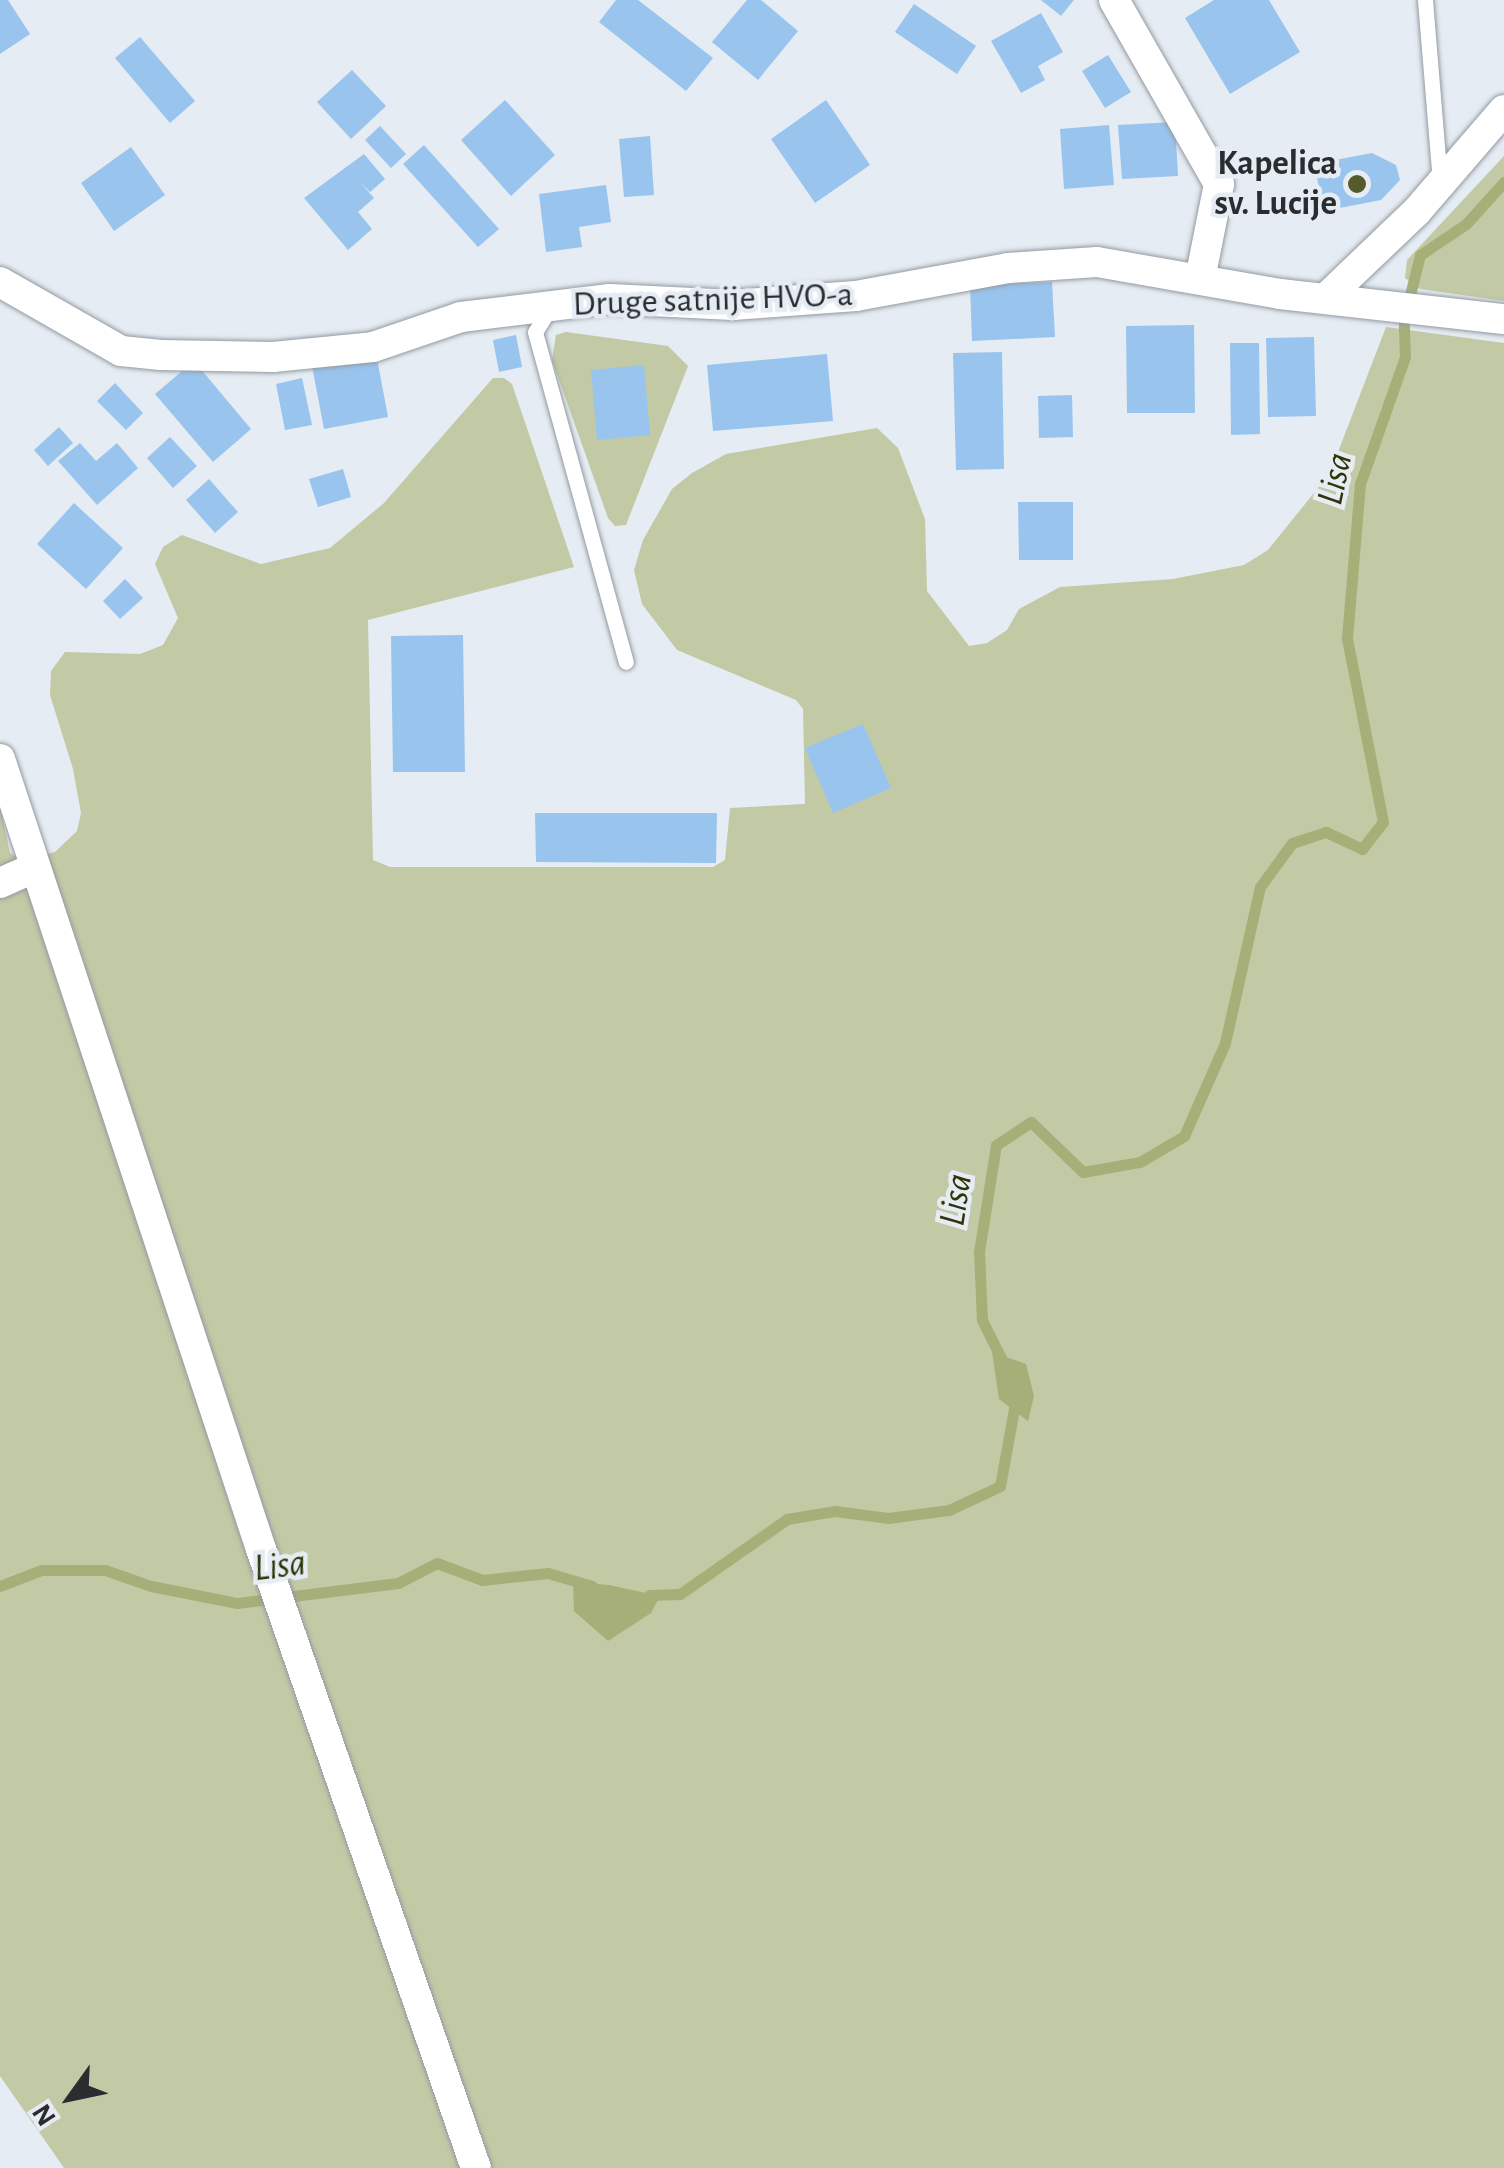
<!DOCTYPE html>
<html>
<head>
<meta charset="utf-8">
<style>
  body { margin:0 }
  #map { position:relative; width:1504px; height:2168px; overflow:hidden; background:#e5ecf3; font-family:"Alegreya Sans",sans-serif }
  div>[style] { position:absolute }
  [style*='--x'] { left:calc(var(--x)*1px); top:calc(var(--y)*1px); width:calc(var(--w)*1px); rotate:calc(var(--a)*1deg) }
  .green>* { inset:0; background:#c2c9a5 }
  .water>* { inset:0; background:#a6af78 }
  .stream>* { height:11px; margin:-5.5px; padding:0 5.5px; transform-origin:5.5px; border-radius:5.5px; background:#a6af78 }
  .building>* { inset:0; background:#99c4ee }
  .roads { filter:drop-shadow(0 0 2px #939aa1) drop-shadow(0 0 2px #939aa1) }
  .service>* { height:15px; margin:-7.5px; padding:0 7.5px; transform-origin:7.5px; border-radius:7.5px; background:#fff }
  .minor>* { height:30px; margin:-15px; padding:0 15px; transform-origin:15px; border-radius:15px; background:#fff }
  .dots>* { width:28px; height:28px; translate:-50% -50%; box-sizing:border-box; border:5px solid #e5ecf3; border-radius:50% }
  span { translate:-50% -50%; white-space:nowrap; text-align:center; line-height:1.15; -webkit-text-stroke:9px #e5ecf3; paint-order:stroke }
  .poi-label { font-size:35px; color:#2a2c2f; font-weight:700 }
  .right { translate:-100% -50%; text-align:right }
  .street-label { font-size:35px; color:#2a2c2f }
  .water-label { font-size:38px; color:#2f3408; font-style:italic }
  .north { position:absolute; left:20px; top:2048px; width:100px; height:100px; -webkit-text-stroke:8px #e5ecf3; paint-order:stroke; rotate:237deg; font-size:28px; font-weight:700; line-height:40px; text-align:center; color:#2a2c2f }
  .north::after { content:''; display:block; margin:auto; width:35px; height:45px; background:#2a2c2f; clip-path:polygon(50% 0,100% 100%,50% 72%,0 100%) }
</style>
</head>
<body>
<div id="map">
  <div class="green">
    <i style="clip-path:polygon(1504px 156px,1504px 301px,1420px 289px,1405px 278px,1407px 260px)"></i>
    <i style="clip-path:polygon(1386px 327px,1504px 343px,1504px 2168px,64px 2168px,0 2076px,0 806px,10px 853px,22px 860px,55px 852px,77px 831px,81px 813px,73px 769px,50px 695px,51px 671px,65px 652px,140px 654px,163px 645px,178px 618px,155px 564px,163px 547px,182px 535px,261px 564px,330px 548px,384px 503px,493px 378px,504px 378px,512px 384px,574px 567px,368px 620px,373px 860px,390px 867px,713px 867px,725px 860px,730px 808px,805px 804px,803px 709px,796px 700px,677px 650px,642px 604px,634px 570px,643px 540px,672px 489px,692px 473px,726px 454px,877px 428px,898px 448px,925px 519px,927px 591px,969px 646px,987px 643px,1007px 630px,1019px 609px,1060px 587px,1173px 579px,1244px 565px,1268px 550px,1330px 473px)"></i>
    <i style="clip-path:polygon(566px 332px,668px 346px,688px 366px,626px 525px,615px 526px,608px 518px,552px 360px,556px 335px)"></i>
  </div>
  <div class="water">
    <i style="clip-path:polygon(992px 1352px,1026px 1364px,1034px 1396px,1028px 1421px,999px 1399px)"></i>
    <i style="clip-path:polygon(573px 1582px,609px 1585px,660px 1596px,651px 1613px,608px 1641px,574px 1611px)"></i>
  </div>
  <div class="stream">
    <i style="--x:1005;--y:1366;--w:51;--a:-116.6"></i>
    <i style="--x:982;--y:1320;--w:68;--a:-92.5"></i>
    <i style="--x:979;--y:1252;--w:108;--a:-81"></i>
    <i style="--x:996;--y:1145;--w:42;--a:-33.3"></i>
    <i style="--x:1031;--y:1122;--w:72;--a:43.9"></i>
    <i style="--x:1083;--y:1172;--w:58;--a:-10"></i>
    <i style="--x:1140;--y:1162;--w:51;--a:-30.6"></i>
    <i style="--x:1184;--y:1136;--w:102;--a:-66.2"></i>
    <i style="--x:1225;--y:1043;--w:160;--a:-77.4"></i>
    <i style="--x:1260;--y:887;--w:54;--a:-54"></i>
    <i style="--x:1292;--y:843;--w:36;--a:-18"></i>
    <i style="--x:1326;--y:832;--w:40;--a:25"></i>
    <i style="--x:1362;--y:849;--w:34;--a:-52"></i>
    <i style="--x:1383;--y:822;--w:187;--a:-101.1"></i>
    <i style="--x:1347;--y:638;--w:155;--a:-85.2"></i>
    <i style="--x:1360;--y:484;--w:135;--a:-70.5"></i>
    <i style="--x:1405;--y:357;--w:38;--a:-92"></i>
    <i style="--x:1404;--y:319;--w:66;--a:-76"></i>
    <i style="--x:1420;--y:255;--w:55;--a:-34"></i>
    <i style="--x:1466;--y:224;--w:57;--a:-47.9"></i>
    <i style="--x:0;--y:1586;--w:44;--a:-21.3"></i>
    <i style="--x:41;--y:1570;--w:64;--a:0"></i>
    <i style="--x:105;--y:1570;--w:49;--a:19.2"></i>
    <i style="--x:151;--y:1586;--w:88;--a:11.2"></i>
    <i style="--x:237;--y:1603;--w:162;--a:-7.1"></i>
    <i style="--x:398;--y:1583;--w:44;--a:-27.1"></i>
    <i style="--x:437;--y:1563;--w:48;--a:20.7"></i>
    <i style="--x:482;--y:1580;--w:66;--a:-6.1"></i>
    <i style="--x:548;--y:1573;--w:46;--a:16.5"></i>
    <i style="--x:649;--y:1595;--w:31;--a:-2"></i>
    <i style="--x:680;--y:1594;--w:131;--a:-35"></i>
    <i style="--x:787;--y:1519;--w:49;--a:-9.5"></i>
    <i style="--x:835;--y:1511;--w:53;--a:7.5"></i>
    <i style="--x:888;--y:1518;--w:62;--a:-7.5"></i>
    <i style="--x:949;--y:1510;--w:56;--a:-25.2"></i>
    <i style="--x:1000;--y:1486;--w:89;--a:-79.7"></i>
  </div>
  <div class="building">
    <i style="clip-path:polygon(0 0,8px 0,30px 34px,0 54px)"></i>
    <i style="clip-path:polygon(616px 0,638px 0,713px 58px,686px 91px,599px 22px)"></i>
    <i style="clip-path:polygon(747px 0,761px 0,798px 31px,758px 80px,712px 42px)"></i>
    <i style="clip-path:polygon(1041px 0,1074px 0,1061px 16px)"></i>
    <i style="clip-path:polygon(1214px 0,1269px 0,1300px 52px,1230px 94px,1185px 18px)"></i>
    <i style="clip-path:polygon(914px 4px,976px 46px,957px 74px,895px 32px)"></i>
    <i style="clip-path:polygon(1041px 13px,1063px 52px,1038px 66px,1045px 80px,1021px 93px,991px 41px)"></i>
    <i style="clip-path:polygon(140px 37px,195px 101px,170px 123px,115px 58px)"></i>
    <i style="clip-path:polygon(1108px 55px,1131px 92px,1105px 108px,1082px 71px)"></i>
    <i style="clip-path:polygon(352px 70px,386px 106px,351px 139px,317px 102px)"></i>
    <i style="clip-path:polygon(505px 100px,555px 155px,511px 196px,461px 140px)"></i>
    <i style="clip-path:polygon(826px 100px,870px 165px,815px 203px,771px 139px)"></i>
    <i style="clip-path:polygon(1175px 122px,1178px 176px,1122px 179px,1118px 125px)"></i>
    <i style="clip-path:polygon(1109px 125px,1114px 185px,1064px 189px,1060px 129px)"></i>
    <i style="clip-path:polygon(380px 126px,406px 154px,391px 168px,365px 140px)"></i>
    <i style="clip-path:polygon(650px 136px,654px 195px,624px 197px,619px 139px)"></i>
    <i style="clip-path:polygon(424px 145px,499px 229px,478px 247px,403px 164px)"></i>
    <i style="clip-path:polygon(131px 147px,165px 195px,114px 231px,81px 183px)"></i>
    <i style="clip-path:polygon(1372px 153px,1396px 165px,1400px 180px,1381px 200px,1324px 211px,1314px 164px)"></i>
    <i style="clip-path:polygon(364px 154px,385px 179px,370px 192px,359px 181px,374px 198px,358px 212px,372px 229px,348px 250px,304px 198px)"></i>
    <i style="clip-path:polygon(606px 185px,611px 222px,579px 227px,582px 247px,546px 252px,539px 194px)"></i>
    <i style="clip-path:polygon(1052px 282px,1055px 337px,972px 341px,970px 285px)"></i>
    <i style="clip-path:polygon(1194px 325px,1195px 413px,1127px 413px,1126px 326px)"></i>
    <i style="clip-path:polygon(516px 335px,522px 367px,499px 372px,493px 340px)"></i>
    <i style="clip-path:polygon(1314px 337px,1316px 416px,1268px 417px,1266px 338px)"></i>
    <i style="clip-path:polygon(1230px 343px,1259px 343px,1260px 434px,1231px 435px)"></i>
    <i style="clip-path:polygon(1002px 352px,1004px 469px,956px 470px,953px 353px)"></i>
    <i style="clip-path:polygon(376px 353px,388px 417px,324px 429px,312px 366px)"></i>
    <i style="clip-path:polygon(827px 354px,833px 421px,713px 431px,707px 365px)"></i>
    <i style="clip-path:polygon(194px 361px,251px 429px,213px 462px,155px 394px)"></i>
    <i style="clip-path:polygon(644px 365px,650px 435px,597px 440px,591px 370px)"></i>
    <i style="clip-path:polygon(302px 378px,312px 425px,285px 430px,276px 384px)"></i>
    <i style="clip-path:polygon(115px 383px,143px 413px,126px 430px,97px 401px)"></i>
    <i style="clip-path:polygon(1072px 395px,1073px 437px,1039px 438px,1038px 396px)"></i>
    <i style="clip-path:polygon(59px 427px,73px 443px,48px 466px,34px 450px)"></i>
    <i style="clip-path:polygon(170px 437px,197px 466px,173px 488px,147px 458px)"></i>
    <i style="clip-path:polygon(80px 443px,96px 461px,117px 443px,138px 468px,97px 505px,58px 461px)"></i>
    <i style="clip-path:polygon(343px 469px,351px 497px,318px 507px,309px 479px)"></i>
    <i style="clip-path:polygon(209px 479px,238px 512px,215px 533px,186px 500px)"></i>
    <i style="clip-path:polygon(1018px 502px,1073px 502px,1073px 560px,1019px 560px)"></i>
    <i style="clip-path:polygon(74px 503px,123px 548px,86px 589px,37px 544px)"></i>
    <i style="clip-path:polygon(125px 579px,143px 598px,120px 619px,103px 601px)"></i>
    <i style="clip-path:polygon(463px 635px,465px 772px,393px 772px,391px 636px)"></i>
    <i style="clip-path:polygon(863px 724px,891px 788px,833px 813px,805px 748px)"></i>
    <i style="clip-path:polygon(535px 813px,717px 813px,716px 863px,536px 862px)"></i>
  </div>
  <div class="roads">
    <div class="service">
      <i style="--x:1425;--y:0;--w:184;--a:85.3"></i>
      <i style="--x:550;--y:308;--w:28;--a:122"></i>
      <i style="--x:535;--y:332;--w:342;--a:74.6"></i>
    </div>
    <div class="minor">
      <i style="--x:1114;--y:0;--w:212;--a:60.3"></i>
      <i style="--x:1219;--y:184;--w:97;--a:101.3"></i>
      <i style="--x:0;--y:282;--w:139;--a:29.7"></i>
      <i style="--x:121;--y:351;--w:40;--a:5.7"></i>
      <i style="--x:161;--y:355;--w:112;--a:1"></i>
      <i style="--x:273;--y:357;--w:100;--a:-5.7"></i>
      <i style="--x:373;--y:347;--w:93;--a:-18.8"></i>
      <i style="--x:461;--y:317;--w:150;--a:-6.9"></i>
      <i style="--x:610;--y:299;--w:123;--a:2.8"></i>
      <i style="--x:733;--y:305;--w:123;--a:-4.2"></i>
      <i style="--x:856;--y:296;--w:155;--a:-10.4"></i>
      <i style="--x:1008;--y:268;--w:89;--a:-3.9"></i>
      <i style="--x:1097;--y:262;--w:186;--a:9.9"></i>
      <i style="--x:1280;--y:294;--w:225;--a:6.4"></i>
      <i style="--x:1327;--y:297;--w:124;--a:-43.7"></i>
      <i style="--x:1417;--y:211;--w:133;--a:-49.3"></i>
      <i style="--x:0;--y:759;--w:832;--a:71.72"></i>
      <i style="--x:261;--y:1549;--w:655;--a:70.85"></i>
      <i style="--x:0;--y:883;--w:36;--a:-24"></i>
    </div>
  </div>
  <div class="dots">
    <i style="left:1357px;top:184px;background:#555c2b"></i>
  </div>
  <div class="poi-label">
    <span class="right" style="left:1337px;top:184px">Kapelica<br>sv. Lucije</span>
  </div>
  <div class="street-label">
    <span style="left:713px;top:300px;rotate:-2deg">Druge satnije HVO-a</span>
  </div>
  <div class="water-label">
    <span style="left:1336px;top:479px;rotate:-78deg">Lisa</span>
    <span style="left:957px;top:1200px;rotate:-81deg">Lisa</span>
    <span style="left:280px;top:1567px;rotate:-7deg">Lisa</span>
  </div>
  <div class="north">N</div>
</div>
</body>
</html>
